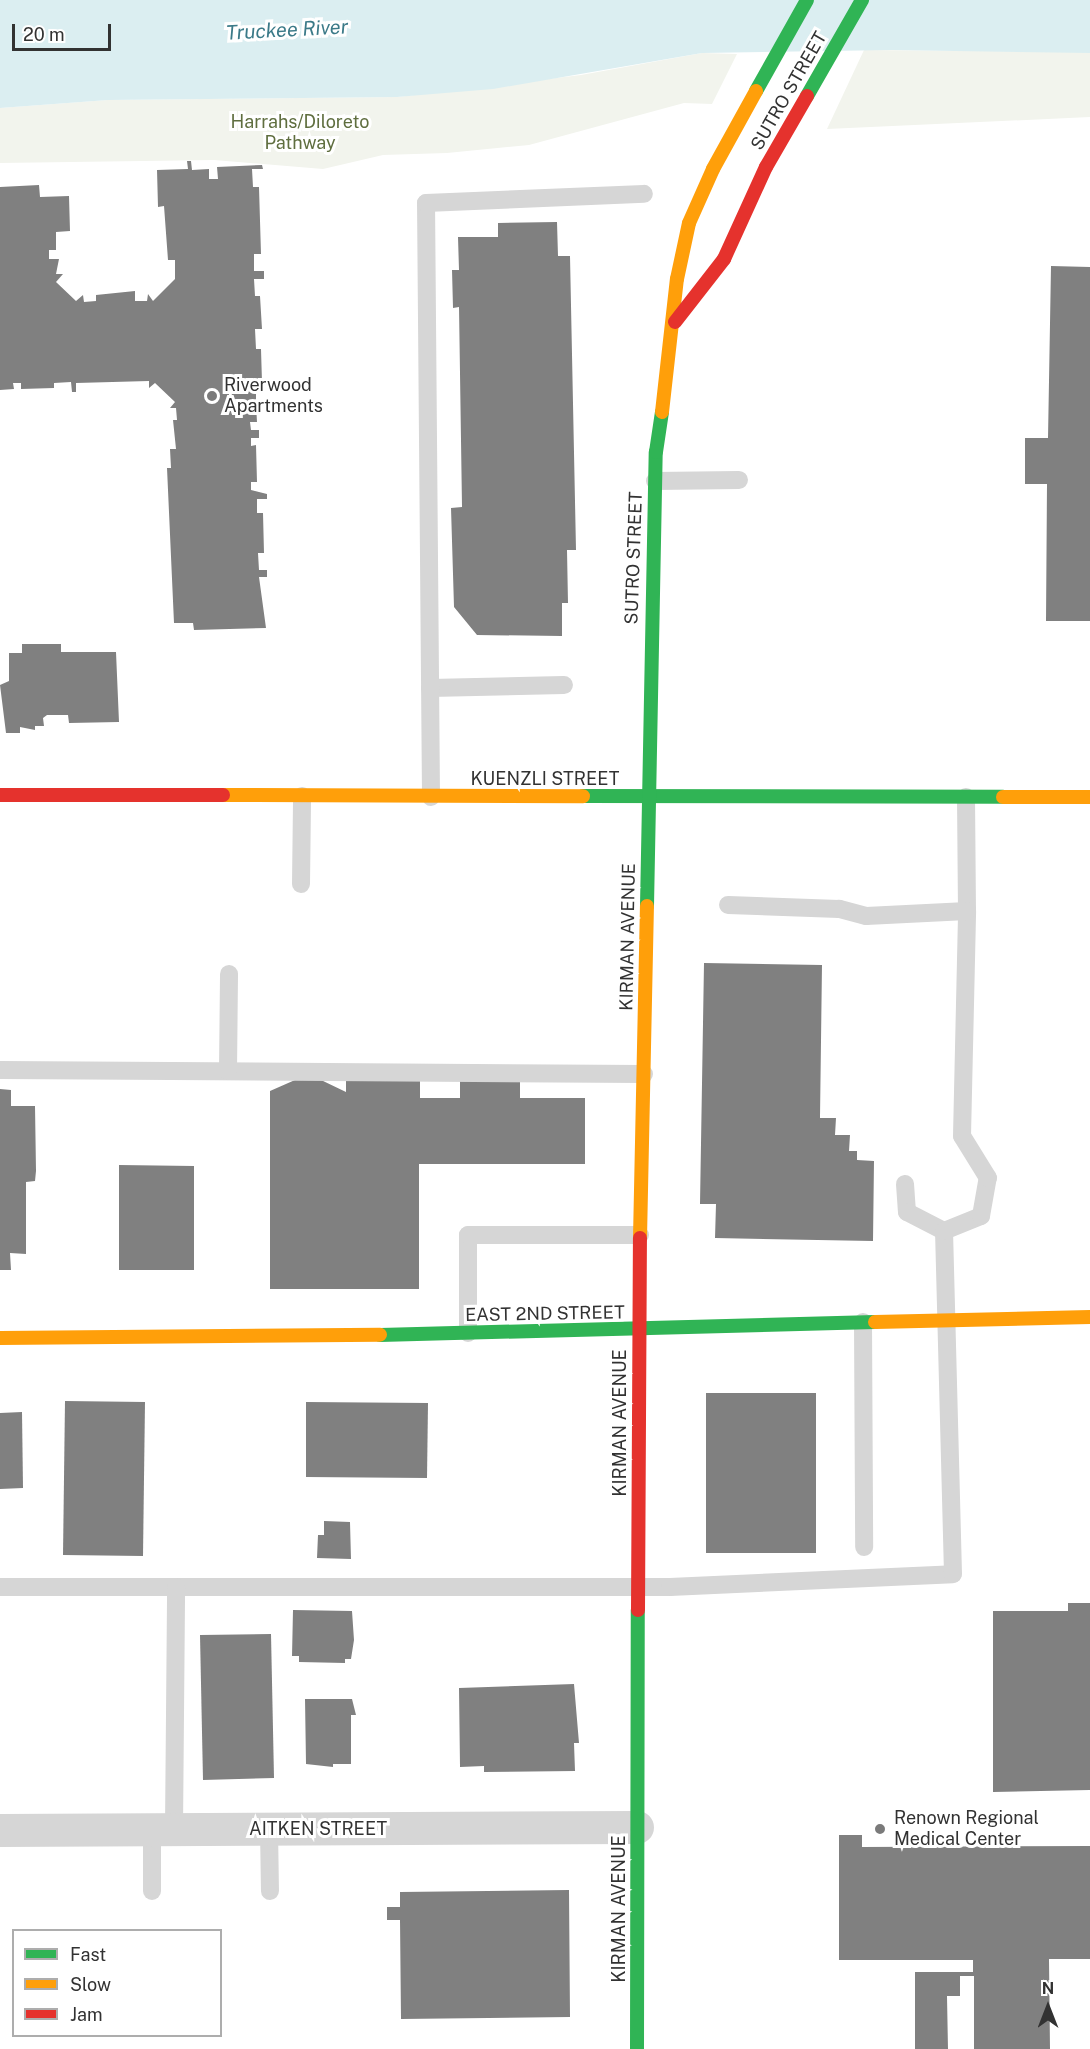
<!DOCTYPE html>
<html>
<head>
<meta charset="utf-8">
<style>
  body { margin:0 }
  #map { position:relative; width:1090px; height:2049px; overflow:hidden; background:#fff; font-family:"Public Sans",sans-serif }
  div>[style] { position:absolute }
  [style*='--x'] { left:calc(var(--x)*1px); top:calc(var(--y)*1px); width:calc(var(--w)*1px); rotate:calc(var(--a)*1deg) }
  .green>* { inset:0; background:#f2f4ed }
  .water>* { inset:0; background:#dbeef1 }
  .building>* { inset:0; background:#808080 }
  .lane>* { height:18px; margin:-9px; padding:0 9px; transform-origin:9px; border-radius:9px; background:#d6d6d6 }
  .street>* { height:33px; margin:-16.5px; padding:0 16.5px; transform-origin:16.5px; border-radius:16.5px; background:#d6d6d6 }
  .fast>* { height:14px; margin:-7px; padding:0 7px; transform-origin:7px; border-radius:7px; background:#30b455 }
  .slow>* { height:14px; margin:-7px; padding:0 7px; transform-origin:7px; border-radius:7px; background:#ff9f0a }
  .jam>* { height:14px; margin:-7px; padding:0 7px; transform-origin:7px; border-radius:7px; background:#e5322d }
  .dots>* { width:16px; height:16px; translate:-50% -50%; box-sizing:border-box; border:3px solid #fff; border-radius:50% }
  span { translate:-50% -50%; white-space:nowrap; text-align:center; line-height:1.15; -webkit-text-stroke:6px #fff; paint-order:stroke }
  .street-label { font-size:18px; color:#323232 }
  .park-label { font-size:18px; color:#5f6e3f }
  .poi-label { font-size:18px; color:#323232 }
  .left { translate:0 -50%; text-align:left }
  .water-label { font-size:20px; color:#3b7a88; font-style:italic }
  .legend { position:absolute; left:12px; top:1929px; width:210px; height:108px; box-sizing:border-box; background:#fff; border:2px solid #adadad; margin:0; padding:8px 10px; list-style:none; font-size:18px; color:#323232 }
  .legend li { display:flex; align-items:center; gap:12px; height:30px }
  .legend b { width:30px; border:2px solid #adadad }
  .north { position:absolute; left:1018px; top:1977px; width:60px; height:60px; -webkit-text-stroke:4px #fff; paint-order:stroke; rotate:0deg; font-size:16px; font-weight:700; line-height:24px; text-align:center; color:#323232 }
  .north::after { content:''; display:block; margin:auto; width:21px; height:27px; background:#323232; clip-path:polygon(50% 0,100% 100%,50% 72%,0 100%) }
  .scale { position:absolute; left:12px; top:24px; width:99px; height:27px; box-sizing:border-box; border:3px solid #323232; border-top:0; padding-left:8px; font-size:18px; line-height:21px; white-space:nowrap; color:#323232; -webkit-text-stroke:4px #fff; paint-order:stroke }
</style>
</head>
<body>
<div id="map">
  <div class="green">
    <i style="clip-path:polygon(864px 50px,1090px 52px,1090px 117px,827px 129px)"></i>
    <i style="clip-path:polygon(702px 53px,737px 54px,712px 104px,684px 103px,529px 145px,447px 153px,383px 155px,323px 169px,214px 160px,0 163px,0 108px,108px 100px,398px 97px,581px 75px)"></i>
  </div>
  <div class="water">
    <i style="clip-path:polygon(0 0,1090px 0,1090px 53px,892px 50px,702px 53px,493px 89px,397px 97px,108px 100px,0 108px)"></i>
  </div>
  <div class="building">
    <i style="clip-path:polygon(187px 161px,191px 161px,192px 170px,209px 169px,209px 179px,218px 179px,217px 167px,262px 165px,263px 169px,252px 169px,253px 187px,259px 187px,261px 254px,254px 254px,254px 271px,264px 271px,264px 279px,254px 279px,255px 296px,260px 296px,262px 329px,255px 329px,256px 349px,261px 349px,262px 382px,256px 383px,256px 399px,265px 399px,266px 403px,256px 404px,257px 422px,250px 422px,251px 430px,259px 430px,259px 438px,251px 438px,251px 446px,256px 445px,257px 482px,251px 482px,251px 490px,267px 494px,267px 499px,257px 499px,257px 513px,263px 513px,264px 553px,258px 553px,259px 570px,267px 570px,267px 577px,259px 577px,266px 628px,194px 630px,193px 623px,174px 623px,167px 468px,171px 468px,170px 449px,176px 449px,173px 420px,177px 420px,176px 408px,170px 408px,175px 402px,155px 383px,149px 388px,149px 381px,76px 383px,76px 392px,72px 392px,71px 382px,54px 383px,54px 388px,21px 389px,21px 383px,13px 383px,14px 389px,0 390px,0 187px,39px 185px,40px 197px,69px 196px,70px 231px,56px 232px,56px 250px,49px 250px,49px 259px,59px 259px,56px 274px,63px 274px,56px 282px,76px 301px,83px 295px,84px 302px,96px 301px,96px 295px,135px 291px,135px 301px,147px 301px,148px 294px,153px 301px,175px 279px,175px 260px,168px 260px,164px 206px,158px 207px,157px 170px,188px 169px)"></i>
    <i style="clip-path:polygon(557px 222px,558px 256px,570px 256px,576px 550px,567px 550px,568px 603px,562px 603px,562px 636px,477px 635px,454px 607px,451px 508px,462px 507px,459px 307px,453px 308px,452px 270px,459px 270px,458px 237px,498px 237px,498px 223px)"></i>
    <i style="clip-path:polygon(1051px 266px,1090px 267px,1090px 621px,1046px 621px,1047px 484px,1025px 484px,1025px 438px,1048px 438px)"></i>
    <i style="clip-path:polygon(22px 644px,61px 644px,61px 652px,116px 652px,119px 722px,69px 723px,68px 715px,47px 715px,43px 718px,44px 726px,35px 726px,35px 730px,20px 727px,20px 733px,6px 733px,0 685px,9px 681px,9px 653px,22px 653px)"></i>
    <i style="clip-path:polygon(704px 963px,822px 965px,820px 1118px,836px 1118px,835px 1135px,850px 1135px,849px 1151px,857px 1151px,857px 1160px,874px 1161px,873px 1241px,715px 1238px,716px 1204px,700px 1204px)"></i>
    <i style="clip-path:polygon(295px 1080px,321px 1080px,346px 1092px,346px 1080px,420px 1080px,420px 1098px,460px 1098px,460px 1081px,520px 1081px,520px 1098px,585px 1098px,585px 1164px,419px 1164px,419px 1289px,270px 1289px,270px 1091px)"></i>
    <i style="clip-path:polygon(0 1089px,11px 1090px,11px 1106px,35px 1106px,36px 1171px,35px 1181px,26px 1182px,26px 1254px,10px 1253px,11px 1270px,0 1270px)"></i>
    <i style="clip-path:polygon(119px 1165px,194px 1166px,194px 1270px,119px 1270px)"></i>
    <i style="clip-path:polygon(706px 1393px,816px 1393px,816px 1553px,706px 1553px)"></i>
    <i style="clip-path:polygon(65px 1401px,145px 1402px,143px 1556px,63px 1555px)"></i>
    <i style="clip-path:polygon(306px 1402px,428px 1403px,427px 1478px,306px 1477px)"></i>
    <i style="clip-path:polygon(22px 1412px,23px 1488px,0 1489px,0 1413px)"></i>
    <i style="clip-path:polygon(324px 1521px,350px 1522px,351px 1559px,317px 1558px,318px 1535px,324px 1535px)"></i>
    <i style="clip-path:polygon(1068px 1603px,1090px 1603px,1090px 1790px,993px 1792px,993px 1611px,1068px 1611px)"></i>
    <i style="clip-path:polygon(293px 1610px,352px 1611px,354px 1640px,351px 1659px,345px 1659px,345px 1663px,299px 1662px,299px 1656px,292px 1656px)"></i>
    <i style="clip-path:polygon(271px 1634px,274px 1778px,203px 1780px,200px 1635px)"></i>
    <i style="clip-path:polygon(574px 1684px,579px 1743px,574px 1743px,575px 1771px,484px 1772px,484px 1766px,460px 1767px,459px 1688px)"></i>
    <i style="clip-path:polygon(305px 1699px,352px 1699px,356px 1715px,351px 1715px,351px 1764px,333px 1764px,333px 1767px,306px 1764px)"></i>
    <i style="clip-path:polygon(839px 1835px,862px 1835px,862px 1847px,1090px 1846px,1090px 1959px,1049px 1959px,1050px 2049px,974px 2049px,974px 1976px,960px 1976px,960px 1996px,947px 1996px,948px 2049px,915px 2049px,915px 1972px,973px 1972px,973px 1960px,839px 1960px)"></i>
    <i style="clip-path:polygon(569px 1890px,570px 2017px,401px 2019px,400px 1920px,387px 1920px,387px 1907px,400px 1907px,400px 1892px)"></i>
  </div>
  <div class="lane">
    <i style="--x:655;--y:481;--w:84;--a:-0.7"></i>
    <i style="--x:430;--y:688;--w:134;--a:-1.3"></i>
    <i style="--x:431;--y:797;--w:594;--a:-90.48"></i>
    <i style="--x:426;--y:203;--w:218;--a:-2.4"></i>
    <i style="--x:966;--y:797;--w:114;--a:89.5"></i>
    <i style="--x:301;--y:884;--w:88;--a:-89.3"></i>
    <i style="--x:0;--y:1070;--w:644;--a:0.36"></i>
    <i style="--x:228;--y:1071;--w:97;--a:-89.4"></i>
    <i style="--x:905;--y:1184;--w:28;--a:86"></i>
    <i style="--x:907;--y:1212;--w:42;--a:27.2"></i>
    <i style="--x:863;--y:1322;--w:225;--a:89.7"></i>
    <i style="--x:468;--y:1333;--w:98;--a:-90"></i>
    <i style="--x:468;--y:1235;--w:172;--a:0"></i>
    <i style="--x:0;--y:1587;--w:670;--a:0"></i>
    <i style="--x:670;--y:1587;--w:283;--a:-2.6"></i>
    <i style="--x:953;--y:1574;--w:343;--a:-91.5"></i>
    <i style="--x:944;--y:1231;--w:40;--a:-22"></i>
    <i style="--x:981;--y:1216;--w:39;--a:-80"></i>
    <i style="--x:988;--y:1178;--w:49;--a:-121.8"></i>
    <i style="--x:962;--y:1136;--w:225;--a:-88.7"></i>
    <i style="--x:967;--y:911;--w:101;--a:177.2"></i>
    <i style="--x:866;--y:916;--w:28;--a:-165"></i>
    <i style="--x:839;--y:909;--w:111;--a:-177.9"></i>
    <i style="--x:174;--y:1829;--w:242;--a:-89.5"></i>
    <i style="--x:269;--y:1829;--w:62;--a:89.1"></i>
    <i style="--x:152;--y:1891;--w:61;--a:-90"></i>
  </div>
  <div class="street">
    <i style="--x:0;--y:1830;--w:637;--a:-0.27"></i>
  </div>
  <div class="fast">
    <i style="--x:756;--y:91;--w:104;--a:-60.7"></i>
    <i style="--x:807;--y:96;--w:111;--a:-60.2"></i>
    <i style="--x:583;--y:796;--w:420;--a:0.1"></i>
    <i style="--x:647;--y:906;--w:454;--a:-88.9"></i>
    <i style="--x:656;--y:452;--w:40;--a:-81.5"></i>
    <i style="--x:380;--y:1335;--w:495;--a:-1.5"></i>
    <i style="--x:637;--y:2049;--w:439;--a:-89.9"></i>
  </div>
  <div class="slow">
    <i style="--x:662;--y:412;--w:134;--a:-83.6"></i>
    <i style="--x:677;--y:279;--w:57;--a:-77.9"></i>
    <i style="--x:689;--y:223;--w:59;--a:-66"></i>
    <i style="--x:713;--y:169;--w:89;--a:-61.1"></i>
    <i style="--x:223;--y:795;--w:360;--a:0.2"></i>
    <i style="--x:1003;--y:797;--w:87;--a:0"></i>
    <i style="--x:640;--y:1238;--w:332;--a:-88.8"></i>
    <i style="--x:875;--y:1322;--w:215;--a:-1.3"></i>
    <i style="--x:0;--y:1338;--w:380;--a:-0.5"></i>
  </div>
  <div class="jam">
    <i style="--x:675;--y:322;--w:80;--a:-52.1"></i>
    <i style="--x:724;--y:259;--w:101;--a:-65.5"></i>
    <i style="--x:766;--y:167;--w:82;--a:-60"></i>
    <i style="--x:0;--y:795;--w:223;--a:0"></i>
    <i style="--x:638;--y:1610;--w:372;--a:-89.7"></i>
  </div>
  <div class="dots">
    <i style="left:212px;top:396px;background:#7a7a7a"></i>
    <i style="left:880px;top:1829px;background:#7a7a7a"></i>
  </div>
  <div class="street-label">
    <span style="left:789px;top:91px;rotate:-60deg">SUTRO STREET</span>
    <span style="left:634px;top:558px;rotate:-88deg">SUTRO STREET</span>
    <span style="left:545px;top:779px">KUENZLI STREET</span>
    <span style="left:628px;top:937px;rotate:-89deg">KIRMAN AVENUE</span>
    <span style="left:545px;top:1314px;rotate:-1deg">EAST 2ND STREET</span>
    <span style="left:620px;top:1423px;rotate:-90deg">KIRMAN AVENUE</span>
    <span style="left:318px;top:1829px">AITKEN STREET</span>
    <span style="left:619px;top:1909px;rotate:-90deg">KIRMAN AVENUE</span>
  </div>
  <div class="park-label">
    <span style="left:300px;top:133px">Harrahs/Diloreto<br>Pathway</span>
  </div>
  <div class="poi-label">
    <span class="left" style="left:224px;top:396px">Riverwood<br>Apartments</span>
    <span class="left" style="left:894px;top:1829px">Renown Regional<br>Medical Center</span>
  </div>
  <div class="water-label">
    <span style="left:287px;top:30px;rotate:-3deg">Truckee River</span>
  </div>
  <ul class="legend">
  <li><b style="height:8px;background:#30b455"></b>Fast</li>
  <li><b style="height:8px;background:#ff9f0a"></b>Slow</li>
  <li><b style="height:8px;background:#e5322d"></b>Jam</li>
  </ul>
  <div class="north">N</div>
  <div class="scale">20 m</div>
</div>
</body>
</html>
